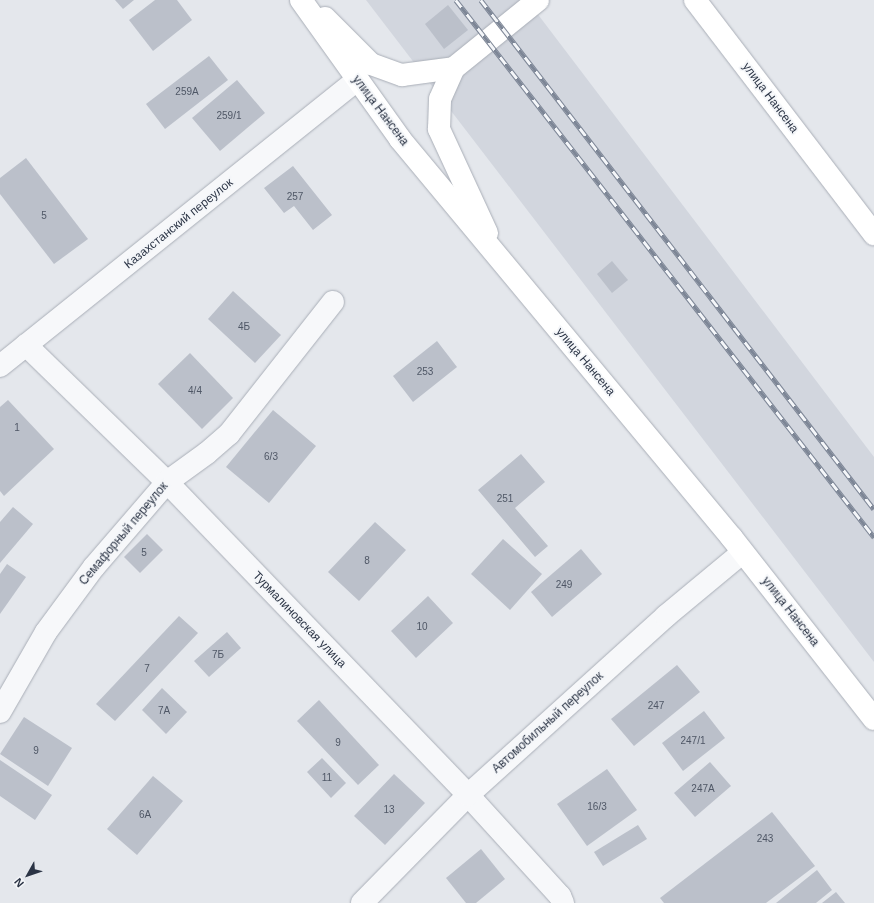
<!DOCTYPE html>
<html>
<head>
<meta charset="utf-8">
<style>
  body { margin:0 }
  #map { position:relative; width:874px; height:903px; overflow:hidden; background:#e4e7ec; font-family:Helvetica,sans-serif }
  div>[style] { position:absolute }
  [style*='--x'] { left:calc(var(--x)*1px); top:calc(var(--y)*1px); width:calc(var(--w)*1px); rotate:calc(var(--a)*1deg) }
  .built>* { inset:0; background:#d2d6de }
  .building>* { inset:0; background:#bbc0ca }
  .roads { filter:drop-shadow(0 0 1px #a9aeb7) drop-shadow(0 0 1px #a9aeb7) }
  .minor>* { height:22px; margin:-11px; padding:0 11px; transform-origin:11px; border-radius:11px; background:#f7f8fa }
  .tertiary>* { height:22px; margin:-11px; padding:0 11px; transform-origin:11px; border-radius:11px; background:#f7f8fa }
  .primary>* { height:22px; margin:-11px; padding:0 11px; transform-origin:11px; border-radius:11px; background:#fff }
  .rail>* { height:4.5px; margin-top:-2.25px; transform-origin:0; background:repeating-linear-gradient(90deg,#f4f6f9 0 9px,#7d8696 0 18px); box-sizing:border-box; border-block:1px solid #7d8696 }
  span { translate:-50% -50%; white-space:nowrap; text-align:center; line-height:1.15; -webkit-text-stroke:3.5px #f4f6f9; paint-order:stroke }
  .number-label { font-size:10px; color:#4f5766 }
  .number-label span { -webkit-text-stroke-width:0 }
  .street-label { font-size:12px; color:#2b3445 }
  .north { position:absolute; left:8px; top:855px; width:40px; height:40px; -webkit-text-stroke:3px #f4f6f9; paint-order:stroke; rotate:230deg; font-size:11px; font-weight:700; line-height:16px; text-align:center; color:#2b3445 }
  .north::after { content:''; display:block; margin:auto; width:14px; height:18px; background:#2b3445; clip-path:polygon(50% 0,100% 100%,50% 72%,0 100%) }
</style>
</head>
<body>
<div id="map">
  <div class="built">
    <i style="clip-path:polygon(366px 0,527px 0,874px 457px,874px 662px)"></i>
  </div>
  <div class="building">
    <i style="clip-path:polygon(115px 0,134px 0,123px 9px)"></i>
    <i style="clip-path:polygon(155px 0,177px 0,192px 20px,153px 51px,129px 20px)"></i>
    <i style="clip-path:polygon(448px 5px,468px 30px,444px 49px,425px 24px)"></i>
    <i style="clip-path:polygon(209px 56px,228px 80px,165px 129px,146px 104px)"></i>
    <i style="clip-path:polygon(237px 80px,265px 113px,220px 151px,192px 118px)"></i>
    <i style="clip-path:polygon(26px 158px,88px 239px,54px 264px,0 194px,0 178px)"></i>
    <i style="clip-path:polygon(293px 166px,332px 215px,313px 230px,294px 206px,284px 213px,264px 188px)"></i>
    <i style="clip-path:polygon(612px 261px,628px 280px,612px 293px,597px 274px)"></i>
    <i style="clip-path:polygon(233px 291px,281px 335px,255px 363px,208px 319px)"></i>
    <i style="clip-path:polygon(437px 341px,457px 367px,413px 402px,393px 376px)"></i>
    <i style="clip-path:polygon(190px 353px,233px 398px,202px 429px,158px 384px)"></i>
    <i style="clip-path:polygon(8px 400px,54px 449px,4px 496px,0 491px,0 407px)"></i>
    <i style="clip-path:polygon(273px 410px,316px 446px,269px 503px,226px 467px)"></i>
    <i style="clip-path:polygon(521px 454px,545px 482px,515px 508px,548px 546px,535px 557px,478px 490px)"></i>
    <i style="clip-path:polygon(13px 507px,33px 524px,0 563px,0 522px)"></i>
    <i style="clip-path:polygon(375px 522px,406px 550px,359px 601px,328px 572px)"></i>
    <i style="clip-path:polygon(147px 534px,163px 550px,140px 573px,124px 557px)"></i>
    <i style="clip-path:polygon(503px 539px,542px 574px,510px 610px,471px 574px)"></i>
    <i style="clip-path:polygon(581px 549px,602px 574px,552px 617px,531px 592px)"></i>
    <i style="clip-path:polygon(7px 564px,26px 577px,0 614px,0 574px)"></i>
    <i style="clip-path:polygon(428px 596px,453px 623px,416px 658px,391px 631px)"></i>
    <i style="clip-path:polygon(179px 616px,198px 633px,115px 721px,96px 704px)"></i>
    <i style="clip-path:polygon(227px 632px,241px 648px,209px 677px,194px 661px)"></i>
    <i style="clip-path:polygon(677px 665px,700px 692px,634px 746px,611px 719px)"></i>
    <i style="clip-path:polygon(162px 688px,187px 712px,166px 734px,142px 710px)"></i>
    <i style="clip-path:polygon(319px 700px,379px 765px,358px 785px,297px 721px)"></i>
    <i style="clip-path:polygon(704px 711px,725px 738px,683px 771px,662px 743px)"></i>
    <i style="clip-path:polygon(24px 717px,72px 748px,48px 786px,0 754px)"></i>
    <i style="clip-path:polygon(322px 758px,346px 783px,331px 798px,307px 772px)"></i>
    <i style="clip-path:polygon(0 760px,52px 795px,35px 820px,0 796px)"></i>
    <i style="clip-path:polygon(710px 762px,731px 786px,695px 817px,674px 793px)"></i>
    <i style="clip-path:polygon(607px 769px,637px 810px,587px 846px,557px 804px)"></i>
    <i style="clip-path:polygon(394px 774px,425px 803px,385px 845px,354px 816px)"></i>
    <i style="clip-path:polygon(153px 776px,183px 801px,137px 855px,107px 829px)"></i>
    <i style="clip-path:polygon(772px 812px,815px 866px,766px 903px,664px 903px,660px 898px)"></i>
    <i style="clip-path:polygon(638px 825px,647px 839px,603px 866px,594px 852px)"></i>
    <i style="clip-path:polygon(481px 849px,505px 879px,476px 903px,466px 903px,446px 878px)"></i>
    <i style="clip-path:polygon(817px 870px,832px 890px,816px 903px,776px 903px)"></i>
    <i style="clip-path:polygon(836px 892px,845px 903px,822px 903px)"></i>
  </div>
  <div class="roads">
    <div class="minor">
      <i style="--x:26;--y:345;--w:197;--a:44.2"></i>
      <i style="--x:167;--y:482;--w:434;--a:46.1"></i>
      <i style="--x:468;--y:795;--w:137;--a:47.7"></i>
      <i style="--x:560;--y:896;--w:8;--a:67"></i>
      <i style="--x:0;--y:712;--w:92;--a:-60.1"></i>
      <i style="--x:46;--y:632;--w:81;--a:-53.6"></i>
      <i style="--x:94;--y:567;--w:112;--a:-49.3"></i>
      <i style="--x:167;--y:482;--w:49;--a:-35.9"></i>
      <i style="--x:207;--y:453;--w:29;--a:-41"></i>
      <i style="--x:229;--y:434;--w:168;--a:-51.8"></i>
    </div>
    <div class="tertiary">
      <i style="--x:0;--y:366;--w:457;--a:-38.7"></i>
      <i style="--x:362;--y:903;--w:151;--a:-45.5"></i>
      <i style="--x:468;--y:795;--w:267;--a:-42.1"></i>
      <i style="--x:666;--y:616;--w:99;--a:-39.7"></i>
    </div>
    <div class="primary">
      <i style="--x:301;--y:0;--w:171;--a:54.5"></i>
      <i style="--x:400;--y:139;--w:519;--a:50.24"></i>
      <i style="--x:732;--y:538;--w:230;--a:51.9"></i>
      <i style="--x:695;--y:0;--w:295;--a:52.6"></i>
      <i style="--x:325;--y:18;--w:65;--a:45"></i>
      <i style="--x:371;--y:64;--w:33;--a:20"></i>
      <i style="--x:402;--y:75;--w:52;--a:-7.7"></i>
      <i style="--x:487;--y:233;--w:115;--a:-114.8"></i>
      <i style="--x:439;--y:129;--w:30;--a:-88"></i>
      <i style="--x:440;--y:99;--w:34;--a:-66"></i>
      <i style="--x:454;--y:68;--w:108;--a:-39"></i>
    </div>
  </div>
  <div class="rail">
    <i style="--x:456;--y:0;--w:681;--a:52.1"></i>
    <i style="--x:481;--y:0;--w:643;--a:52.33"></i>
  </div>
  <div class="number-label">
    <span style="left:187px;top:92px">259А</span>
    <span style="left:229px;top:116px">259/1</span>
    <span style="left:295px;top:197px">257</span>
    <span style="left:44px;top:216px">5</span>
    <span style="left:244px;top:327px">4Б</span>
    <span style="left:425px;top:372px">253</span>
    <span style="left:195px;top:391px">4/4</span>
    <span style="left:17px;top:428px">1</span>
    <span style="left:271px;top:457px">6/3</span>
    <span style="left:505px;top:499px">251</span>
    <span style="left:144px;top:553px">5</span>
    <span style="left:367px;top:561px">8</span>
    <span style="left:564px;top:585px">249</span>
    <span style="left:422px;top:627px">10</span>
    <span style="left:218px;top:655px">7Б</span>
    <span style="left:147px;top:669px">7</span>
    <span style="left:656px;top:706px">247</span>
    <span style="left:164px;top:711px">7А</span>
    <span style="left:693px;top:741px">247/1</span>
    <span style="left:338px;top:743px">9</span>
    <span style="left:36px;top:751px">9</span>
    <span style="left:327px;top:778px">11</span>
    <span style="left:703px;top:789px">247А</span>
    <span style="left:597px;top:807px">16/3</span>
    <span style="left:389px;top:810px">13</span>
    <span style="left:145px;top:815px">6А</span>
    <span style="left:765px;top:839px">243</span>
  </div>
  <div class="street-label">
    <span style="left:770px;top:98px;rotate:53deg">улица Нансена</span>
    <span style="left:380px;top:111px;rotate:53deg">улица Нансена</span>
    <span style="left:179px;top:224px;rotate:-39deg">Казахстанский переулок</span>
    <span style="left:585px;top:362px;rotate:50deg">улица Нансена</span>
    <span style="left:124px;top:534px;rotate:-50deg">Семафорный переулок</span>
    <span style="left:790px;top:612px;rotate:52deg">улица Нансена</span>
    <span style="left:299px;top:620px;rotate:46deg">Турмалиновская улица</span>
    <span style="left:548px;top:723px;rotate:-42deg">Автомобильный переулок</span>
  </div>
  <div class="north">N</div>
</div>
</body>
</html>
